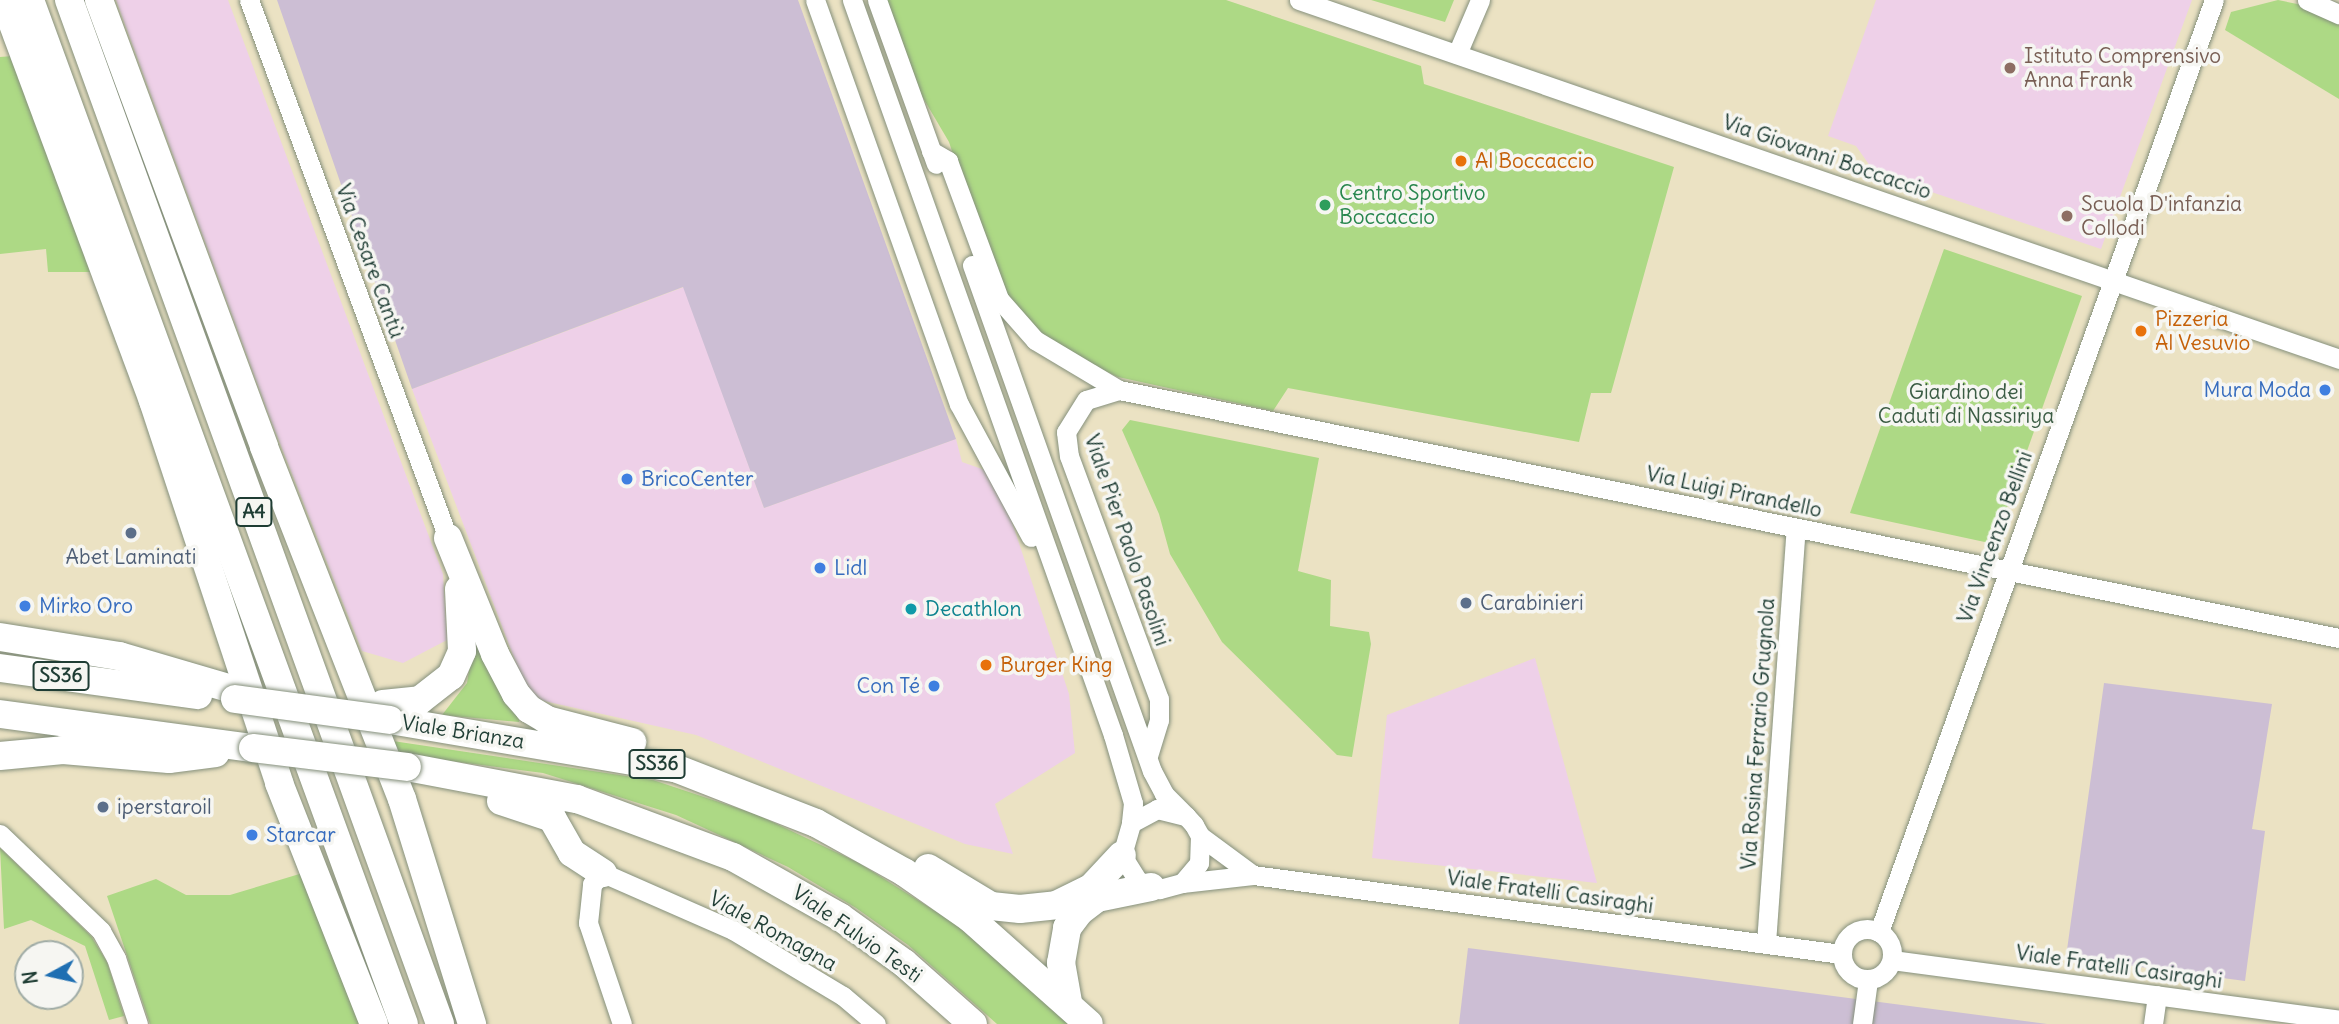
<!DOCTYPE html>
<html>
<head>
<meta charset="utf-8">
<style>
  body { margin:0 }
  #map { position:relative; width:2339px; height:1024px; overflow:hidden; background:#ebe2c3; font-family:Delius,sans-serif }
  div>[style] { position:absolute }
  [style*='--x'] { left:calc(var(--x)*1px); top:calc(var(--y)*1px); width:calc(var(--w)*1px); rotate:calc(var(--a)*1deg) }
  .built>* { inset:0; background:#eed0e8 }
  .industrial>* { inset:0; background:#ccbed4 }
  .green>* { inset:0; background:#add985 }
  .roads { filter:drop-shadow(0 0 2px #85907c) drop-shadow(0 0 2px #85907c) }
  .minor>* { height:19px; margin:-9.5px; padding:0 9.5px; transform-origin:9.5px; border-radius:9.5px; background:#fff }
  .minor>.ring { margin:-9.5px; padding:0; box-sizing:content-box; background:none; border:19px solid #fff; border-radius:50% }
  .highway>* { height:28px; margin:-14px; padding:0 14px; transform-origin:14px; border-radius:14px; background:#fff }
  .bridges { filter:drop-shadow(0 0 2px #85907c) drop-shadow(0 0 2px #85907c) }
  .highway-bridge>* { height:28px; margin:-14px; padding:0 14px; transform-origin:14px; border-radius:14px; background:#fff }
  .dots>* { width:19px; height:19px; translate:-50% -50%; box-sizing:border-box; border:4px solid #f6f6f2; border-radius:50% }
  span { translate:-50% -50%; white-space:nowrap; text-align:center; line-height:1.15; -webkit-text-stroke:7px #f6f6f2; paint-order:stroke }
  .shield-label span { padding:2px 5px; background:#f6f6f2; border:2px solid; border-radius:5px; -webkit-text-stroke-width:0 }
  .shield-label { font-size:19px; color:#1f3d34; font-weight:700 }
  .education-label { font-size:21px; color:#785e54 }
  .left { translate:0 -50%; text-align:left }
  .street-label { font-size:21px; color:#1f3d34 }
  .food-label { font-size:21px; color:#c56008 }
  .leisure-label { font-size:21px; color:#27864d }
  .shop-label { font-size:21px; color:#366cbe }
  .right { translate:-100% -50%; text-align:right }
  .park-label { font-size:21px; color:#3b5c44 }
  .service-label { font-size:21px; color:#4e5e75 }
  .culture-label { font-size:21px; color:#0d838f }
  .north { position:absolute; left:14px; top:940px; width:70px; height:70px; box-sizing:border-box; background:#f6f6f2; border:2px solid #a0aca6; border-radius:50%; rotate:262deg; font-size:19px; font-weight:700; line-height:28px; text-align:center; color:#1f3d34 }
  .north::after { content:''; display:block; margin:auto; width:24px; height:32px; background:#1f6fb2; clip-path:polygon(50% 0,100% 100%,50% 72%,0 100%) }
</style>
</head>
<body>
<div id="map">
  <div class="built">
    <i style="clip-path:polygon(116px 0,228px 0,443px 574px,447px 640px,403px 663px,362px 651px,270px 418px)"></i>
    <i style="clip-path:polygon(1876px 0,2192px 0,2101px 249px,1875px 173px,1856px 146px,1828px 136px)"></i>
    <i style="clip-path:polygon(684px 287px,764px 508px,956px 439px,962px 462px,996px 474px,1069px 694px,1075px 753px,995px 804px,1013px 854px,965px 844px,696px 735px,544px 701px,527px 692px,412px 389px)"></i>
    <i style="clip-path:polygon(1535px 658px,1597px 883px,1372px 858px,1387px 715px)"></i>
  </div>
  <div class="industrial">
    <i style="clip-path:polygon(277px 0,798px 0,956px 439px,764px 508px,683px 287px,412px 389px)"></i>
    <i style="clip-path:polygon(2104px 683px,2272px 704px,2252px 829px,2265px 831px,2245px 981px,2066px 957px)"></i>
    <i style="clip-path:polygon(1468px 948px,2047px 1024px,1459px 1024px)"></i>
  </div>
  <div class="green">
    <i style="clip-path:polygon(886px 0,1226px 0,1421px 66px,1424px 84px,1674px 167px,1611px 393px,1591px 393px,1579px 442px,1288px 388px,1273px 411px,1118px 377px,1075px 357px,1038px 333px,1007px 299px,988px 259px,949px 142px,919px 91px)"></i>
    <i style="clip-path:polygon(1371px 0,1454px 0,1445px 22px)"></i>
    <i style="clip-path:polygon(2278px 0,2307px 6px,2339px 21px,2339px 99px,2225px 30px,2231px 12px)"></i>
    <i style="clip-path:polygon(13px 56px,93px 272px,48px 272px,46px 249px,0 254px,0 57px)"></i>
    <i style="clip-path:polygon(1944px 249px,2082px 296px,1994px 544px,1850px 513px)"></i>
    <i style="clip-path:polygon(1130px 420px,1319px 458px,1298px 571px,1331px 580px,1330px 626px,1369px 632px,1371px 644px,1352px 757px,1337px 755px,1222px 642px,1170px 554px,1159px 514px,1122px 430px)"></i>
    <i style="clip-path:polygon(475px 634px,520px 716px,519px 722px,442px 715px,467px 683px)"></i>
    <i style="clip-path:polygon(366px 737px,653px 780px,758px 815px,859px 863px,954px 923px,1071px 1024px,997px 1024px,908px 945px,856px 908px,788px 867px,676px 815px,543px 773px,366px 750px)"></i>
    <i style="clip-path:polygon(0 848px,91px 936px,107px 962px,124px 1016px,109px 1020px,85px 946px,31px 920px,4px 929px)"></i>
    <i style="clip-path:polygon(306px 872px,362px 1024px,150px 1024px,107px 896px,156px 879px,186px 895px,230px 895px)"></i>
  </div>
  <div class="roads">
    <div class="minor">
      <i style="--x:249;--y:0;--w:574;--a:69.7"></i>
      <i style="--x:815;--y:0;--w:429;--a:70.4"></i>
      <i style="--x:959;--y:404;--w:151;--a:61.6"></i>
      <i style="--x:852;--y:0;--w:780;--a:70.45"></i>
      <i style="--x:1113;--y:735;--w:71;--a:73.6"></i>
      <i style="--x:1133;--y:803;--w:20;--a:96"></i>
      <i style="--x:877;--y:0;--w:174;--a:70.2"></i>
      <i style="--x:1299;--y:0;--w:1100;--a:19.04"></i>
      <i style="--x:2307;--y:0;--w:35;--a:24"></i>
      <i style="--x:1457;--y:54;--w:59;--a:-66.9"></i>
      <i style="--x:931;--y:151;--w:20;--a:30"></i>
      <i style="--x:948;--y:161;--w:147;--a:69.7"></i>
      <i style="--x:999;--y:299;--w:55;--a:48.7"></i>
      <i style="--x:1035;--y:340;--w:98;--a:30.8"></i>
      <i style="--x:1119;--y:390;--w:1245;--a:11.49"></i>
      <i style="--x:972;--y:265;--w:537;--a:70.42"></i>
      <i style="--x:1152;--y:771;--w:26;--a:62"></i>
      <i style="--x:1164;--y:794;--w:31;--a:45"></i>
      <i style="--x:1186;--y:816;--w:12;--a:48"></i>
      <i style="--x:1194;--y:825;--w:13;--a:61"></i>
      <i style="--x:1200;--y:836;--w:27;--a:92"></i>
      <i style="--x:1199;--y:863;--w:26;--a:130"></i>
      <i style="--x:1182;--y:883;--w:24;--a:165"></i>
      <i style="--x:1159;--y:889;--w:22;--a:-159"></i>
      <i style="--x:1138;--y:881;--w:31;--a:-122"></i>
      <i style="--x:1122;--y:855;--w:33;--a:-74"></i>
      <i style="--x:1131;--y:823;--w:30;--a:-28"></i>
      <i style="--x:1157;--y:809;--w:30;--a:14"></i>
      <i style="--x:1119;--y:390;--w:34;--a:163"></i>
      <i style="--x:1086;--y:400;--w:38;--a:122"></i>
      <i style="--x:1066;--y:432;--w:24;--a:83"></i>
      <i style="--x:1069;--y:456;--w:259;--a:69.7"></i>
      <i style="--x:1159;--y:699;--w:21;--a:90"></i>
      <i style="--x:1159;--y:720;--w:38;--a:107"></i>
      <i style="--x:0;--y:834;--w:140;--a:43.8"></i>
      <i style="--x:101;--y:931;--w:31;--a:61"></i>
      <i style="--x:116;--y:958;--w:70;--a:71.6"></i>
      <i style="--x:1200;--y:836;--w:66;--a:36.3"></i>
      <i style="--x:1182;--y:883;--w:71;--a:-6.4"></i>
      <i style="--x:1253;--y:875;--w:593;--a:7.65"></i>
      <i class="ring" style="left:1842px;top:929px;width:31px;height:31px"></i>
      <i style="--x:1879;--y:932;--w:990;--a:-70.23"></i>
      <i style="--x:1766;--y:943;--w:416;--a:-85.9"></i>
      <i style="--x:1892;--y:960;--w:451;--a:7.6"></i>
      <i style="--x:622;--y:1024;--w:107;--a:-108.6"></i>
      <i style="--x:588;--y:923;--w:39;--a:-84"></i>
      <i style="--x:592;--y:884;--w:16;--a:-45"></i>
      <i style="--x:603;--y:873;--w:142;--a:23.7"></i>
      <i style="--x:733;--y:930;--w:128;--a:31"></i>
      <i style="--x:843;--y:996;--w:43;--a:40.3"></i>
      <i style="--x:1862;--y:1024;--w:44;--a:-82.2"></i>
      <i style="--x:2153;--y:1024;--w:29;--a:-82"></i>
    </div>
    <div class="highway">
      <i style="--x:4;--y:0;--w:428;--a:69.6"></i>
      <i style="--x:153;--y:401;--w:402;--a:71.7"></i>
      <i style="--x:279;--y:783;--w:259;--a:68.5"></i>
      <i style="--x:30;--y:0;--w:1090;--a:69.94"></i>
      <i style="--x:69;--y:0;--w:1089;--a:70.08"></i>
      <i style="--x:99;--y:0;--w:476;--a:69.7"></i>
      <i style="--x:264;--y:447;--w:378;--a:68.6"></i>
      <i style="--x:402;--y:799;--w:236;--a:72.7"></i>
      <i style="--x:448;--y:538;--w:125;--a:67.9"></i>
      <i style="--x:495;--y:654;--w:45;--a:62.3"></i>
      <i style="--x:516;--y:694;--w:20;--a:49"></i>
      <i style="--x:529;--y:709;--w:21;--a:31"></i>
      <i style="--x:547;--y:720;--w:88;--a:14.5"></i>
      <i style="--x:0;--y:637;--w:121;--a:9.1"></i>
      <i style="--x:119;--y:656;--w:118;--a:16.3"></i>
      <i style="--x:0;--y:668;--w:200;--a:7.8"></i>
      <i style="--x:383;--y:704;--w:37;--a:-6"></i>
      <i style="--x:420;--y:700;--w:39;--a:-38"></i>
      <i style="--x:451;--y:676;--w:27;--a:-66"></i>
      <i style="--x:462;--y:651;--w:62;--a:-92.8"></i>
      <i style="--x:0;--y:714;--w:255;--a:7.7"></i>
      <i style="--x:390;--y:720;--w:289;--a:9.6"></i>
      <i style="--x:675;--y:768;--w:151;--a:21.3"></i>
      <i style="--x:816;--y:823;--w:101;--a:29.1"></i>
      <i style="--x:904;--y:872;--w:80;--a:34.9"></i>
      <i style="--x:970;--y:918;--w:159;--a:41.7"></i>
      <i style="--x:0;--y:756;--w:63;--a:-5.4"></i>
      <i style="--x:63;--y:750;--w:106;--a:4.9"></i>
      <i style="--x:169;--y:759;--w:47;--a:-7.3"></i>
      <i style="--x:407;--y:767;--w:173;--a:10.7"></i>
      <i style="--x:577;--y:799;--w:166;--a:20.4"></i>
      <i style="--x:733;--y:857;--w:123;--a:29.3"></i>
      <i style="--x:840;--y:917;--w:79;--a:35.7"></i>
      <i style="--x:904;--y:963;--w:92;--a:41.5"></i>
      <i style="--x:501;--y:801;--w:54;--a:18.4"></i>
      <i style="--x:552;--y:818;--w:40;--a:60.3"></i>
      <i style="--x:572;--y:853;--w:37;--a:33"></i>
      <i style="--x:928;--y:868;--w:74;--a:31.1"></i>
      <i style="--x:991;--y:906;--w:29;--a:6"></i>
      <i style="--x:1020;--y:909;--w:36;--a:-6"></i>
      <i style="--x:1056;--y:905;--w:39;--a:-26"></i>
      <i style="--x:1091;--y:888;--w:45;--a:-46.8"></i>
      <i style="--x:1068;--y:1002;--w:40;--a:-100"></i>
      <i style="--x:1061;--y:963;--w:36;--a:-80"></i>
      <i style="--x:1067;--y:928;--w:21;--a:-53"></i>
      <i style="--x:1080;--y:911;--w:21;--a:-37"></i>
      <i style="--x:1097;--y:898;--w:55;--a:-11.5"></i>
    </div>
  </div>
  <div class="bridges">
    <div class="highway-bridge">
      <i style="--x:235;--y:699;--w:156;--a:7.7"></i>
      <i style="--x:253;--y:748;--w:155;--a:7"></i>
    </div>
  </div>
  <div class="dots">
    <i style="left:2010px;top:68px;background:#8d6e63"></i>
    <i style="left:1461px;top:161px;background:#e8710a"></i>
    <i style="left:1325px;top:205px;background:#2e9e5b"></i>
    <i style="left:2067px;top:216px;background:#8d6e63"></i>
    <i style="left:2141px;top:331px;background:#e8710a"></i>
    <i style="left:2325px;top:390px;background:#3f7fe0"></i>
    <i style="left:627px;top:479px;background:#3f7fe0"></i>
    <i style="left:131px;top:533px;background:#5c6f8a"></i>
    <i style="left:820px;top:568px;background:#3f7fe0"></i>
    <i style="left:1466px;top:603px;background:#5c6f8a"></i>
    <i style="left:25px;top:606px;background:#3f7fe0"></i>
    <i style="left:911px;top:609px;background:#0f9aa8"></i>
    <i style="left:986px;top:665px;background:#e8710a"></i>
    <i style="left:934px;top:686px;background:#3f7fe0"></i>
    <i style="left:103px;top:807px;background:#5c6f8a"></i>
    <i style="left:252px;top:835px;background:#3f7fe0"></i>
  </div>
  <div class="shield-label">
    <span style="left:254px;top:512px">A4</span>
    <span style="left:61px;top:676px">SS36</span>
    <span style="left:657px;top:764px">SS36</span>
  </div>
  <div class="education-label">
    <span class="left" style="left:2024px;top:68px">Istituto Comprensivo<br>Anna Frank</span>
    <span class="left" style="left:2081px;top:216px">Scuola D'infanzia<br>Collodi</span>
  </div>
  <div class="street-label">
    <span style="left:1827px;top:157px;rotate:19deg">Via Giovanni Boccaccio</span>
    <span style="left:370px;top:261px;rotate:70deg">Via Cesare Cantù</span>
    <span style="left:1734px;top:492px;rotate:12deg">Via Luigi Pirandello</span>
    <span style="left:1995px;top:537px;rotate:-70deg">Via Vincenzo Bellini</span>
    <span style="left:1127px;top:540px;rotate:71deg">Viale Pier Paolo Pasolini</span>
    <span style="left:463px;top:732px;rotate:9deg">Viale Brianza</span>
    <span style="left:1758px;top:734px;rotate:-86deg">Via Rosina Ferrario Grugnola</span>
    <span style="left:1550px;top:892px;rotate:8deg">Viale Fratelli Casiraghi</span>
    <span style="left:773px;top:931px;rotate:29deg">Viale Romagna</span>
    <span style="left:857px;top:934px;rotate:35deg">Viale Fulvio Testi</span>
    <span style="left:2119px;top:967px;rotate:8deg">Viale Fratelli Casiraghi</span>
  </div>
  <div class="food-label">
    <span class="left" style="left:1475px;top:161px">Al Boccaccio</span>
    <span class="left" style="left:2155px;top:331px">Pizzeria<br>Al Vesuvio</span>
    <span class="left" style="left:1000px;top:665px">Burger King</span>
  </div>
  <div class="leisure-label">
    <span class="left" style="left:1339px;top:205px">Centro Sportivo<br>Boccaccio</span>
  </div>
  <div class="shop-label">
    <span class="right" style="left:2311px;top:390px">Mura Moda</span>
    <span class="left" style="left:641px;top:479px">BricoCenter</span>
    <span class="left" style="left:834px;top:568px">Lidl</span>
    <span class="left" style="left:39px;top:606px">Mirko Oro</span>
    <span class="right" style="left:920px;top:686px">Con Té</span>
    <span class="left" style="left:266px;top:835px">Starcar</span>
  </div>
  <div class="park-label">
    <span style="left:1966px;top:404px">Giardino dei<br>Caduti di Nassiriya</span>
  </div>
  <div class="service-label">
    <span style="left:131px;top:557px">Abet Laminati</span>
    <span class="left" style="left:1480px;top:603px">Carabinieri</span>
    <span class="left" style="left:117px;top:807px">iperstaroil</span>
  </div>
  <div class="culture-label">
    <span class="left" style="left:925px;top:609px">Decathlon</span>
  </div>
  <div class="north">N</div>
</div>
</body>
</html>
